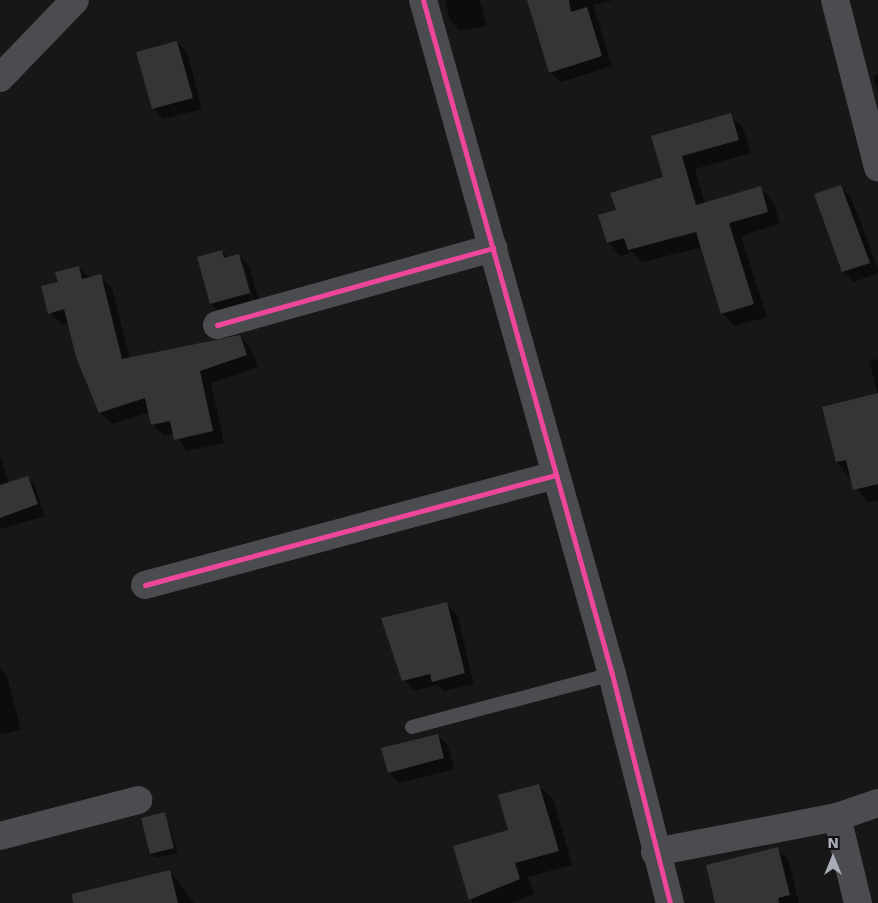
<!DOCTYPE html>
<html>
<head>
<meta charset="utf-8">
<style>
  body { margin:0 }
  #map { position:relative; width:878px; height:903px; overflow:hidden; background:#171717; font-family:"DejaVu Sans",sans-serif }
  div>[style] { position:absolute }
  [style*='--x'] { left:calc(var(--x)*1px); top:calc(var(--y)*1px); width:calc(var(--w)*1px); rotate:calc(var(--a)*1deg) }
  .shadow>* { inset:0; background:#0007 }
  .building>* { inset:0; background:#353536 }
  .service>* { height:14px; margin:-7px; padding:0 7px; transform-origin:7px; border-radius:7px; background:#4b4c50 }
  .minor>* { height:28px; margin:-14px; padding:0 14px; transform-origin:14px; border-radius:14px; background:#4b4c50 }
  .cycleway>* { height:5px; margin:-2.5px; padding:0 2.5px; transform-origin:2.5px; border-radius:2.5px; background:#ed469a }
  span { translate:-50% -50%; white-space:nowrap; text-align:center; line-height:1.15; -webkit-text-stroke:4.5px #111113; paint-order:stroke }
  .north { position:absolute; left:808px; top:833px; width:50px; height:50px; -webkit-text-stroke:4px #111113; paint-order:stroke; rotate:0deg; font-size:14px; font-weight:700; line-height:20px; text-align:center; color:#a8adb8 }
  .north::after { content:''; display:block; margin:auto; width:18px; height:22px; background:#a8adb8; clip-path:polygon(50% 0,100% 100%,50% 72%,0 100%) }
</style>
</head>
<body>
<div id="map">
  <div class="shadow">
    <i style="clip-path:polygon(445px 0,480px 0,487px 25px,460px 31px,450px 20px)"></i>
    <i style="clip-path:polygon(517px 0,614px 0,593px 5px,612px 66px,561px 82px,550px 72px,528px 0)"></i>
    <i style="clip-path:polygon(177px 42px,187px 52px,202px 109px,163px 119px,153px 108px)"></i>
    <i style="clip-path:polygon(878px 74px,878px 93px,873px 76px)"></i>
    <i style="clip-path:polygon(730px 115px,743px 128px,751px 153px,695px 169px,705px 204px,760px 188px,773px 201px,780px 224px,741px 236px,767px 317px,735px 326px,722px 313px,702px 247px,642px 262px,632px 252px,621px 256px,608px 243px,600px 216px,617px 211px,665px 178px,653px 137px)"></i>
    <i style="clip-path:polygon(840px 187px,851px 197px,878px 269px,878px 273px,854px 282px,843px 272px,816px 195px)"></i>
    <i style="clip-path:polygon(evenodd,221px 251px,229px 258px,239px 256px,249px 266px,260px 304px,222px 314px,211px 304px,221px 251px,241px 266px,244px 266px,253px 299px,251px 300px,241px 266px)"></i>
    <i style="clip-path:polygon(78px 267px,90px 278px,100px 276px,112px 288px,130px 359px,239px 336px,251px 348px,258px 367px,211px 383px,224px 443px,187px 451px,174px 434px,164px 436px,152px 424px,150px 412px,112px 424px,100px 412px,70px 322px,62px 325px,50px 313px,59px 283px)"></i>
    <i style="clip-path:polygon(878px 359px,878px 500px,868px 503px,837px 462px,878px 395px,869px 361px)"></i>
    <i style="clip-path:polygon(0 455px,9px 484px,27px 477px,34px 484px,45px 516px,0 529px)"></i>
    <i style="clip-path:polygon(446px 603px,457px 614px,474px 684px,444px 691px,437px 685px,414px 691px,404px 680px)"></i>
    <i style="clip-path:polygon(0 668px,7px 676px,21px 730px,0 735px)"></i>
    <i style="clip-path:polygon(437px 735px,448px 745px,454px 769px,399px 783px,389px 772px)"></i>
    <i style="clip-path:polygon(538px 785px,553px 799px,572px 865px,528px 877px,534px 894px,511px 903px,473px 903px,470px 900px)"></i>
    <i style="clip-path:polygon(165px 813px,178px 853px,156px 858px,151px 854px)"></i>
    <i style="clip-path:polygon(777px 849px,788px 859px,799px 903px,716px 903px)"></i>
    <i style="clip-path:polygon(170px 871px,194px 903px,97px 903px)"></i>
  </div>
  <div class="building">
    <i style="clip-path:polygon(527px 0,569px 0,571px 12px,587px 7px,602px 56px,549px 73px)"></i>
    <i style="clip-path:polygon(177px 41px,193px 98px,152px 109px,136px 52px)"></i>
    <i style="clip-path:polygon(731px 113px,739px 140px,682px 156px,696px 205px,761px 186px,768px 212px,729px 223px,754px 304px,721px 314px,696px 232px,628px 250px,624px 238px,607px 243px,598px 215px,616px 210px,610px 193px,663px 177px,651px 136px)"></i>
    <i style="clip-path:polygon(841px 185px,870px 263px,842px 272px,814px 194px)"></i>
    <i style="clip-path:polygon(222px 250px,224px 258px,239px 254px,250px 293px,210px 304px,197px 257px)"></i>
    <i style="clip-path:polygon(79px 266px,82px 279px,101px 274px,122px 359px,240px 335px,247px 355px,200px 371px,213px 431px,174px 440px,170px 421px,151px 425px,145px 398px,99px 413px,76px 357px,64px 309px,48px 314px,41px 286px,58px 282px,55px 272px)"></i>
    <i style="clip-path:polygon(878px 393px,878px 484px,853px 490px,846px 460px,836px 462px,822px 407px)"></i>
    <i style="clip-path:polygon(28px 476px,38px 504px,0 518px,0 485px)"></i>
    <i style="clip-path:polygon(447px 602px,465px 673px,432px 682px,430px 674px,402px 681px,381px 618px)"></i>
    <i style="clip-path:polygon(438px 734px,444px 758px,388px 773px,381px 748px)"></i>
    <i style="clip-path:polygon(539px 784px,559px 851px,515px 863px,520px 879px,469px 900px,453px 846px,508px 830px,498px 795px)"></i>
    <i style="clip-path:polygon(165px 812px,174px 848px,150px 854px,141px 818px)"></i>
    <i style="clip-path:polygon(778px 847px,790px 895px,778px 898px,779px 903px,715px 903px,706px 865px)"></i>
    <i style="clip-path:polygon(170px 870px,178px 903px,73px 903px,72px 894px)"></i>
  </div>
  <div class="service">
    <i style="--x:412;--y:727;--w:207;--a:-14.8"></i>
  </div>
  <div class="minor">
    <i style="--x:423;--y:0;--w:700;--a:74.34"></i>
    <i style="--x:612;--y:674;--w:236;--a:75.8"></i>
    <i style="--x:835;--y:0;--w:173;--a:75.6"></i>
    <i style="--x:0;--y:78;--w:108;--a:-46.1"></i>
    <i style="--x:217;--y:325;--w:287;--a:-15.6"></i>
    <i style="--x:145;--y:585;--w:424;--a:-15"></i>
    <i style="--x:837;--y:817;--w:89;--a:76.3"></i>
    <i style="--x:0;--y:836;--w:143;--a:-14.6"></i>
    <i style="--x:655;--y:852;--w:185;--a:-10.9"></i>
    <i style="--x:837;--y:817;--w:43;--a:-18.9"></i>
  </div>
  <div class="cycleway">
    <i style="--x:423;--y:0;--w:700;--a:74.34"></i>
    <i style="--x:612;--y:674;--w:236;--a:75.8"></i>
    <i style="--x:217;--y:325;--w:287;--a:-15.6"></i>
    <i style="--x:145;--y:585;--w:424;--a:-15"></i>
  </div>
  <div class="north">N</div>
</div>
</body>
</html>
